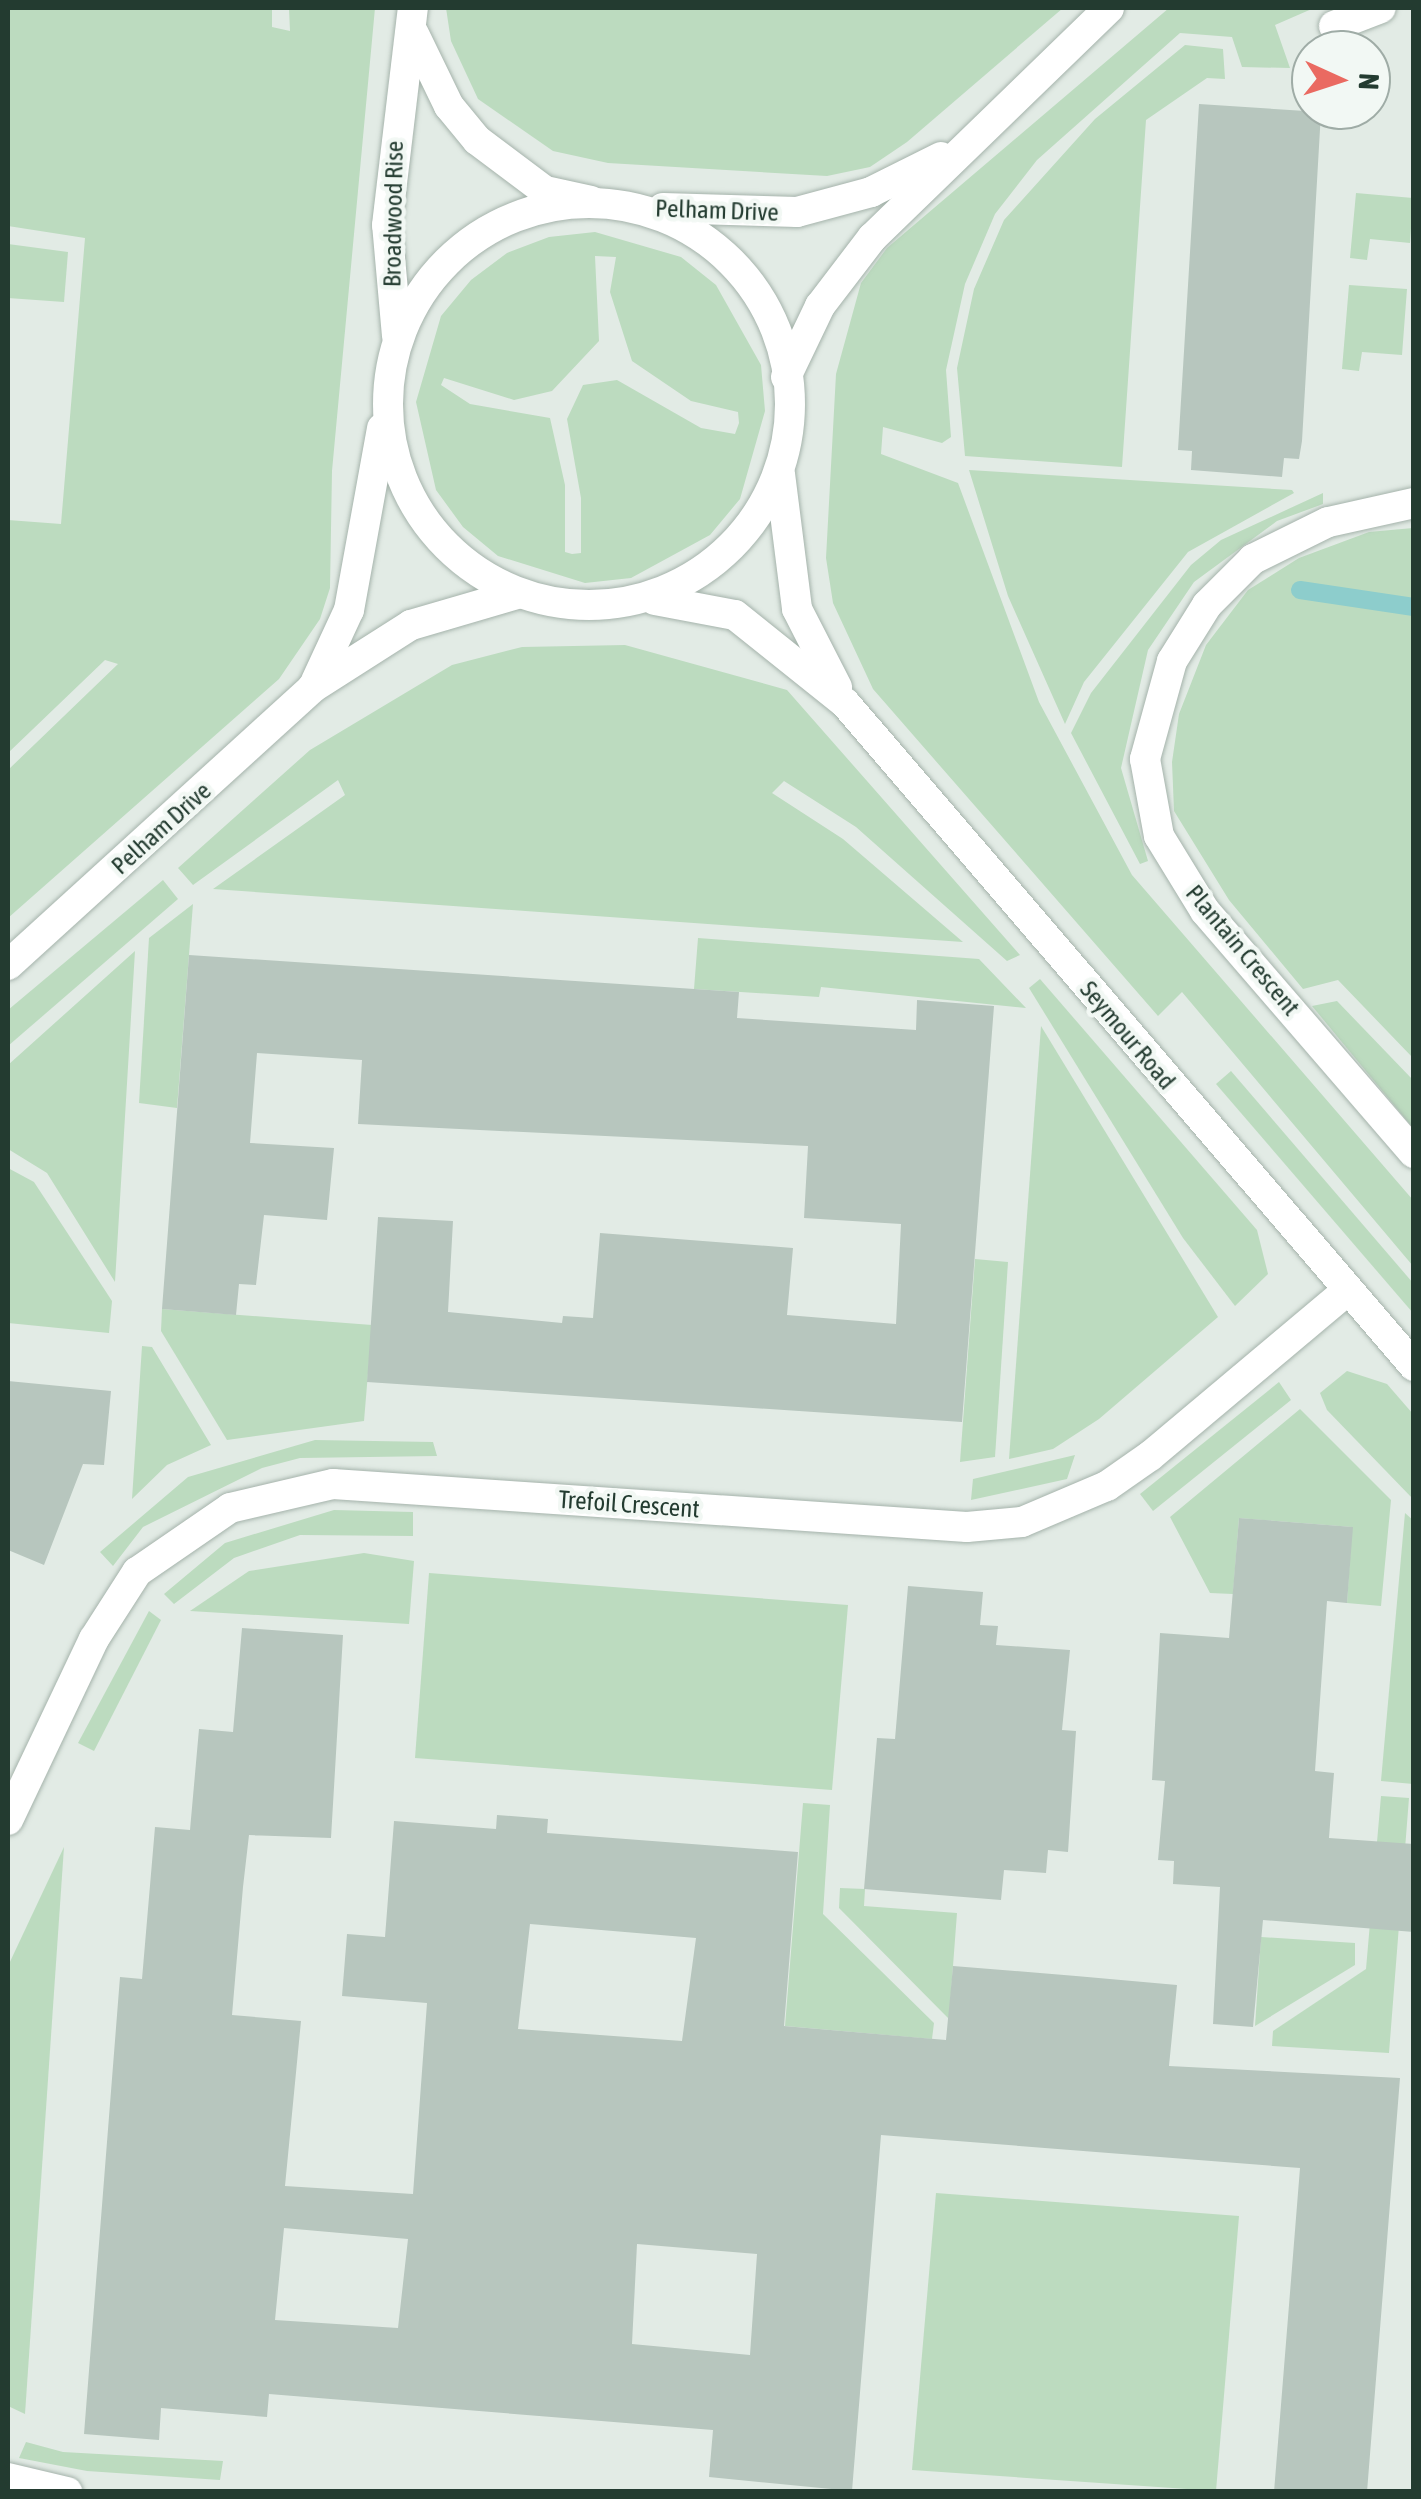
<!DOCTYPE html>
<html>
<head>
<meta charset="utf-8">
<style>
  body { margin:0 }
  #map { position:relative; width:1421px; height:2499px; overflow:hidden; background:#e2ebe5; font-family:"Asap Condensed",sans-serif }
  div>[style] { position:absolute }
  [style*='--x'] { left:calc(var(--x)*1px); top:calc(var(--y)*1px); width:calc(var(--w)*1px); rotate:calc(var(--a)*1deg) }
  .green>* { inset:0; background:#bcdbbf }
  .stream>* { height:18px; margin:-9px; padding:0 9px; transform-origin:9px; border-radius:9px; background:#8dcdcc }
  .building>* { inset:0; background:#b7c6be }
  .roads { filter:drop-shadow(0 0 2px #a5b3ab) drop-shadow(0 0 2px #a5b3ab) }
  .minor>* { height:30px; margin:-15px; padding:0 15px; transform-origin:15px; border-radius:15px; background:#fff }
  .tertiary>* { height:30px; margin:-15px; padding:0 15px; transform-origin:15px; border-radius:15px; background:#fff }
  .tertiary>.ring { margin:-15px; padding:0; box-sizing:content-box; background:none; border:30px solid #fff; border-radius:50% }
  span { translate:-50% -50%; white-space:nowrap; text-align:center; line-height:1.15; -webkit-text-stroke:9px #f2f8f4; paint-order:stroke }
  .street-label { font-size:25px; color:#233b30 }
  .frame { position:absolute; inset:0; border:10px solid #233b30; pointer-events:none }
  .north { position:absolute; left:1291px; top:30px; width:100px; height:100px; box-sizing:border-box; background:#f2f8f4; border:2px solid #9faca6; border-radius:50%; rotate:93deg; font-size:28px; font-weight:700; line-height:40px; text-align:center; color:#233b30 }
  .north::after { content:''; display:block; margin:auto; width:35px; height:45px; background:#ea6a61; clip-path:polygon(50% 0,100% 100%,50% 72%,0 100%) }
</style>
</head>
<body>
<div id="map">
  <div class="green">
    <i style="clip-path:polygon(8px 8px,272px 8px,272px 27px,290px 31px,289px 8px,375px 8px,332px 471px,330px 588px,320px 619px,279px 679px,8px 918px,8px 770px,118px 664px,105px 660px,8px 753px,8px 520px,61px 524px,85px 238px,8px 226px)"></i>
    <i style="clip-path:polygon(446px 8px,1063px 8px,907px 142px,870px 167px,827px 176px,608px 163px,553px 151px,478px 99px,451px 41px)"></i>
    <i style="clip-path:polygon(1169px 8px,1314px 8px,1275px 25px,1290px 68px,1242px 67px,1232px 37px,1180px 33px,1037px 160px,995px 214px,965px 284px,946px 370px,951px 437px,942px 443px,883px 427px,881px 454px,958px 483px,1039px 702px,1132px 875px,1413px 1200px,1413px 1266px,1182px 992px,1158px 1016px,873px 689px,833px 603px,826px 558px,836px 374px,861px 283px,887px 248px)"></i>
    <i style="clip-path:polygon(1185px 45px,1223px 49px,1225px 79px,1207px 78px,1146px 120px,1122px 467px,965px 456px,957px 368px,974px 289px,1004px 220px,1095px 119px)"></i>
    <i style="clip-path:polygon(1356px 193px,1413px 198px,1410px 243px,1370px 239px,1367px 260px,1350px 258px)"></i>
    <i style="clip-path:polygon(evenodd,595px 232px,681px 257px,716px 285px,761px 365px,765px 411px,740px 499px,710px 535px,631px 578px,585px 583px,498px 556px,463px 527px,436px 490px,416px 402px,441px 316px,471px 280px,507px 253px,549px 237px,595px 232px,595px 256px,616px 257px,610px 292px,632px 361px,691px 401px,738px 412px,739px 423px,735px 434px,701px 428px,617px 380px,583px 385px,567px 419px,581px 498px,581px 553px,572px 554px,565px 552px,565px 485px,550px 418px,470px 404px,441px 385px,444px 378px,514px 400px,552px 391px,599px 341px,595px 256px)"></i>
    <i style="clip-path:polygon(8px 244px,68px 252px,64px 302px,8px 298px)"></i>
    <i style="clip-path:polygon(1349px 285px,1407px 289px,1402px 355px,1362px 352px,1359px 371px,1342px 369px)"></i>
    <i style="clip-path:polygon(969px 470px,1292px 490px,1294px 493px,1188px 552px,1084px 682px,1065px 724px,1008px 596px)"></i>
    <i style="clip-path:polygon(1323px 493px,1323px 504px,1277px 521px,1194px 582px,1148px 650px,1121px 768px,1148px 861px,1140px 864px,1071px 733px,1091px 693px,1191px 565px,1221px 540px)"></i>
    <i style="clip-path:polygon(1413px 528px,1414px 528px,1413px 1058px,1338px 980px,1303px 989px,1229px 900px,1174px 811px,1172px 762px,1179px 714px,1206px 645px,1248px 590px,1299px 558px,1369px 532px)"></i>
    <i style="clip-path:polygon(625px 645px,787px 690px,1020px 955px,1007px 961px,856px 827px,784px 781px,772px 793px,843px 839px,963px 942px,213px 889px,345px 795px,338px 780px,193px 885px,178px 868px,310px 750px,452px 665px,522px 647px)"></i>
    <i style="clip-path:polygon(163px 880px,178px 899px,8px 1046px,8px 1010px)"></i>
    <i style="clip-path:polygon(193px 904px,177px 1108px,139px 1103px,149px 938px)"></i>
    <i style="clip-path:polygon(698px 938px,979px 959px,1026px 1008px,821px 987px,819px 997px,694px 989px)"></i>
    <i style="clip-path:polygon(135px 951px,115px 1282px,47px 1173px,8px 1149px,8px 1065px)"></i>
    <i style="clip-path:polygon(1040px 979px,1257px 1230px,1268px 1274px,1235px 1306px,1183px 1238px,1029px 988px)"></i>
    <i style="clip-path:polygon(1337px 1001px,1413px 1080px,1413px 1128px,1312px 1006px)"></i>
    <i style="clip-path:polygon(1041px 1026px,1218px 1317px,1099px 1419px,1053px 1449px,1009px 1459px)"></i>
    <i style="clip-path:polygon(1231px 1071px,1413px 1283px,1413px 1313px,1216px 1084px)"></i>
    <i style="clip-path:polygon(8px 1168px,34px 1182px,112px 1301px,109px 1333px,8px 1323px)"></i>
    <i style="clip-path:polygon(975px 1259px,1008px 1262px,995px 1457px,960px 1462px)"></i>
    <i style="clip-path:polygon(162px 1309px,372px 1325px,364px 1421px,227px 1440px,161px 1331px)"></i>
    <i style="clip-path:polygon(142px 1346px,152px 1347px,211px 1445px,167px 1465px,132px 1499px)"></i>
    <i style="clip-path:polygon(1347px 1371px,1387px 1384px,1413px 1414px,1413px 1499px,1327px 1410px,1320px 1393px)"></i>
    <i style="clip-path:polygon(1279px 1382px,1291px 1400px,1153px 1511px,1140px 1494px)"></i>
    <i style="clip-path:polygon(1300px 1409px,1391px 1500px,1381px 1606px,1347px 1603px,1352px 1527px,1239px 1518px,1233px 1594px,1210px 1593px,1170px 1517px)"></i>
    <i style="clip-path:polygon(315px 1440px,433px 1442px,437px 1456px,300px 1458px,262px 1468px,143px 1527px,113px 1566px,100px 1552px,188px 1477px)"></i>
    <i style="clip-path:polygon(1075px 1455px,1067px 1479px,971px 1500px,973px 1479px)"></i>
    <i style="clip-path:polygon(334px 1510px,413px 1512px,413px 1536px,300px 1535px,234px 1558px,174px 1604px,164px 1594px,225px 1543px)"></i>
    <i style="clip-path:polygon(1405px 1513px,1414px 1521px,1413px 1784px,1381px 1781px)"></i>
    <i style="clip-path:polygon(364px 1553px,414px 1561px,409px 1624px,190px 1611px,249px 1571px)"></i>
    <i style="clip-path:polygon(429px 1573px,848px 1605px,832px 1790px,415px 1758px)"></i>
    <i style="clip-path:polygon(149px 1611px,161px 1620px,94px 1751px,78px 1743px)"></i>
    <i style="clip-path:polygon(1381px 1796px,1409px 1798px,1389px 2053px,1272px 2046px,1273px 2031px,1366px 1969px)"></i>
    <i style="clip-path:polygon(803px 1803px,830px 1805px,823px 1914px,934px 2023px,932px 2039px,785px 2026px)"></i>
    <i style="clip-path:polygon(64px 1847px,25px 2414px,8px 2406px,8px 1966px)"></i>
    <i style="clip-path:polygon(840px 1888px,865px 1889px,864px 1906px,957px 1913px,949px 2019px,839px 1908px)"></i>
    <i style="clip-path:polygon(1261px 1937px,1355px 1943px,1355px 1965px,1255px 2026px)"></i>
    <i style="clip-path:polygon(936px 2193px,1239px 2216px,1216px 2491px,912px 2470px)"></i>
    <i style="clip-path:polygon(26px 2442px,63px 2452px,223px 2461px,220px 2480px,87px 2471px,19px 2458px)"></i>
  </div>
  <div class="stream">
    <i style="--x:1300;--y:590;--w:115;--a:8.5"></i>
  </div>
  <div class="building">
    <i style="clip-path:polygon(1199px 104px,1321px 112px,1302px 441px,1299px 459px,1284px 458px,1282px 477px,1191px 470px,1192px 451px,1178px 450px)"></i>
    <i style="clip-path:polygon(189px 955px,739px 992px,737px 1018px,916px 1030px,917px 1000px,994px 1006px,962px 1422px,367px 1382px,378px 1217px,453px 1221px,448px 1312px,562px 1323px,563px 1316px,593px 1318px,600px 1233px,793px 1248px,787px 1315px,896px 1324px,901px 1224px,804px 1218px,808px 1146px,358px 1124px,362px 1060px,257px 1053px,250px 1143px,334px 1148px,327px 1220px,264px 1215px,256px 1285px,239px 1284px,236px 1315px,162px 1309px)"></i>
    <i style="clip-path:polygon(8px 1381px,111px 1391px,104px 1465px,83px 1464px,44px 1565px,8px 1550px)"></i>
    <i style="clip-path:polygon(1239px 1518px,1353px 1527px,1347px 1603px,1327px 1601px,1315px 1771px,1334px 1773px,1329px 1838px,1414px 1844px,1414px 1932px,1263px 1920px,1253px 2027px,1213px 2024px,1220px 1887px,1173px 1884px,1174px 1861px,1158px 1860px,1165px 1781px,1152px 1780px,1160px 1633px,1229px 1638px)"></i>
    <i style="clip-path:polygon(908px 1586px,983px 1592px,980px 1625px,998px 1626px,996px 1645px,1070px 1650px,1062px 1730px,1076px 1731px,1068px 1852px,1048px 1850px,1046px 1873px,1004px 1870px,1001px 1900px,864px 1889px,877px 1738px,895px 1739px)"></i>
    <i style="clip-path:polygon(evenodd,242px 1628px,343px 1635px,331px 1838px,249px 1835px,243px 1887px,232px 2015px,301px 2021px,285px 2186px,413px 2194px,427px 2003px,342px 1996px,347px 1934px,385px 1937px,394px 1821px,496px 1829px,497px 1815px,548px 1819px,547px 1833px,798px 1852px,784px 2026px,946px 2040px,953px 1966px,1076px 1976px,1177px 1985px,1169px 2066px,1400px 2078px,1367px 2492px,1274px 2492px,1300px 2168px,881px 2135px,852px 2491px,709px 2477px,713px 2430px,269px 2394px,267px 2417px,161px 2408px,159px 2440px,84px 2434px,120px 1977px,142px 1979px,155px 1827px,190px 1830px,199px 1729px,233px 1732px,242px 1628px,530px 1924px,696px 1938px,682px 2041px,518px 2029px,530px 1924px,242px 1628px,284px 2228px,408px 2239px,398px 2328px,275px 2320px,284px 2228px,242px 1628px,637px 2244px,757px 2254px,750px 2355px,632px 2344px,637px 2244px)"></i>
  </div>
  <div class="roads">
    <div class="minor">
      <i style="--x:1334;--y:26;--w:50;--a:-21"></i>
      <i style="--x:414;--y:34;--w:80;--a:64.1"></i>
      <i style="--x:449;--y:106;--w:44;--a:50.5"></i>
      <i style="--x:477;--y:140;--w:85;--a:36.9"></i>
      <i style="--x:545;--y:191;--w:47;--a:12.3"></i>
      <i style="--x:397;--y:336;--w:111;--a:-95.1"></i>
      <i style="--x:387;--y:225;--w:219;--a:-83.2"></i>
      <i style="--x:1414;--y:503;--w:88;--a:167.5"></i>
      <i style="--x:1328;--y:522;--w:84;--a:153.7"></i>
      <i style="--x:1253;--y:559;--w:65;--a:135"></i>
      <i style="--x:1207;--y:605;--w:66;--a:122"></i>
      <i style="--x:1172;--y:661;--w:102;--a:105.4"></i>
      <i style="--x:1145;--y:759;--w:78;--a:79.7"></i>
      <i style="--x:1159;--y:836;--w:88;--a:58.5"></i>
      <i style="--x:1205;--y:911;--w:320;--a:49.2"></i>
      <i style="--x:8;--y:1820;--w:200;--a:-64.6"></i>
      <i style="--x:94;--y:1639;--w:80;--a:-57.3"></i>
      <i style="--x:137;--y:1572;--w:113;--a:-34.5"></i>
      <i style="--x:230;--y:1508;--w:106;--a:-13.1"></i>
      <i style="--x:333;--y:1484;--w:635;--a:3.88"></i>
      <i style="--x:967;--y:1527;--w:55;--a:-5.2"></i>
      <i style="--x:1022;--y:1522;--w:92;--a:-23"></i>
      <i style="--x:1107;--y:1486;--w:52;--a:-34.9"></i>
      <i style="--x:1150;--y:1456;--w:258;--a:-40"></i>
      <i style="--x:8;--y:2478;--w:61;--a:13.3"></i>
    </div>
    <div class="tertiary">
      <i class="ring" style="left:388px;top:203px;width:372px;height:372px"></i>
      <i style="--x:663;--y:208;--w:134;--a:1.7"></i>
      <i style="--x:797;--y:212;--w:77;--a:-15.1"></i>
      <i style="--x:871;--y:192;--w:78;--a:-26.6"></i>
      <i style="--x:786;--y:377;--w:79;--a:-64.4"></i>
      <i style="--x:820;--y:306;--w:86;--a:-52.6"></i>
      <i style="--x:872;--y:238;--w:330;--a:-44.1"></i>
      <i style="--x:780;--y:474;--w:136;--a:82.8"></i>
      <i style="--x:797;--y:609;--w:88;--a:62.9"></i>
      <i style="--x:655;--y:600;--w:81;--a:10.6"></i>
      <i style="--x:735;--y:615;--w:141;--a:38.7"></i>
      <i style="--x:845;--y:703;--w:874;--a:49.36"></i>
      <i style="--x:316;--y:681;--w:78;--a:-65.1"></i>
      <i style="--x:349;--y:610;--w:185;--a:-79.7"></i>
      <i style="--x:8;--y:965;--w:411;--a:-42.3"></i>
      <i style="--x:312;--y:688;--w:117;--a:-32.5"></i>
      <i style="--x:411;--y:625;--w:110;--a:-16.3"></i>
    </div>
  </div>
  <div class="street-label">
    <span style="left:717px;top:210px;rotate:2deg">Pelham Drive</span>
    <span style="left:393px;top:214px;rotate:-89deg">Broadwood Rise</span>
    <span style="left:161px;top:828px;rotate:-42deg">Pelham Drive</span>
    <span style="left:1243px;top:950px;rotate:50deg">Plantain Crescent</span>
    <span style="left:1128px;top:1035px;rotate:50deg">Seymour Road</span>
    <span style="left:629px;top:1504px;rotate:4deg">Trefoil Crescent</span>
  </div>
  <div class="frame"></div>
  <div class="north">N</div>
</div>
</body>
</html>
